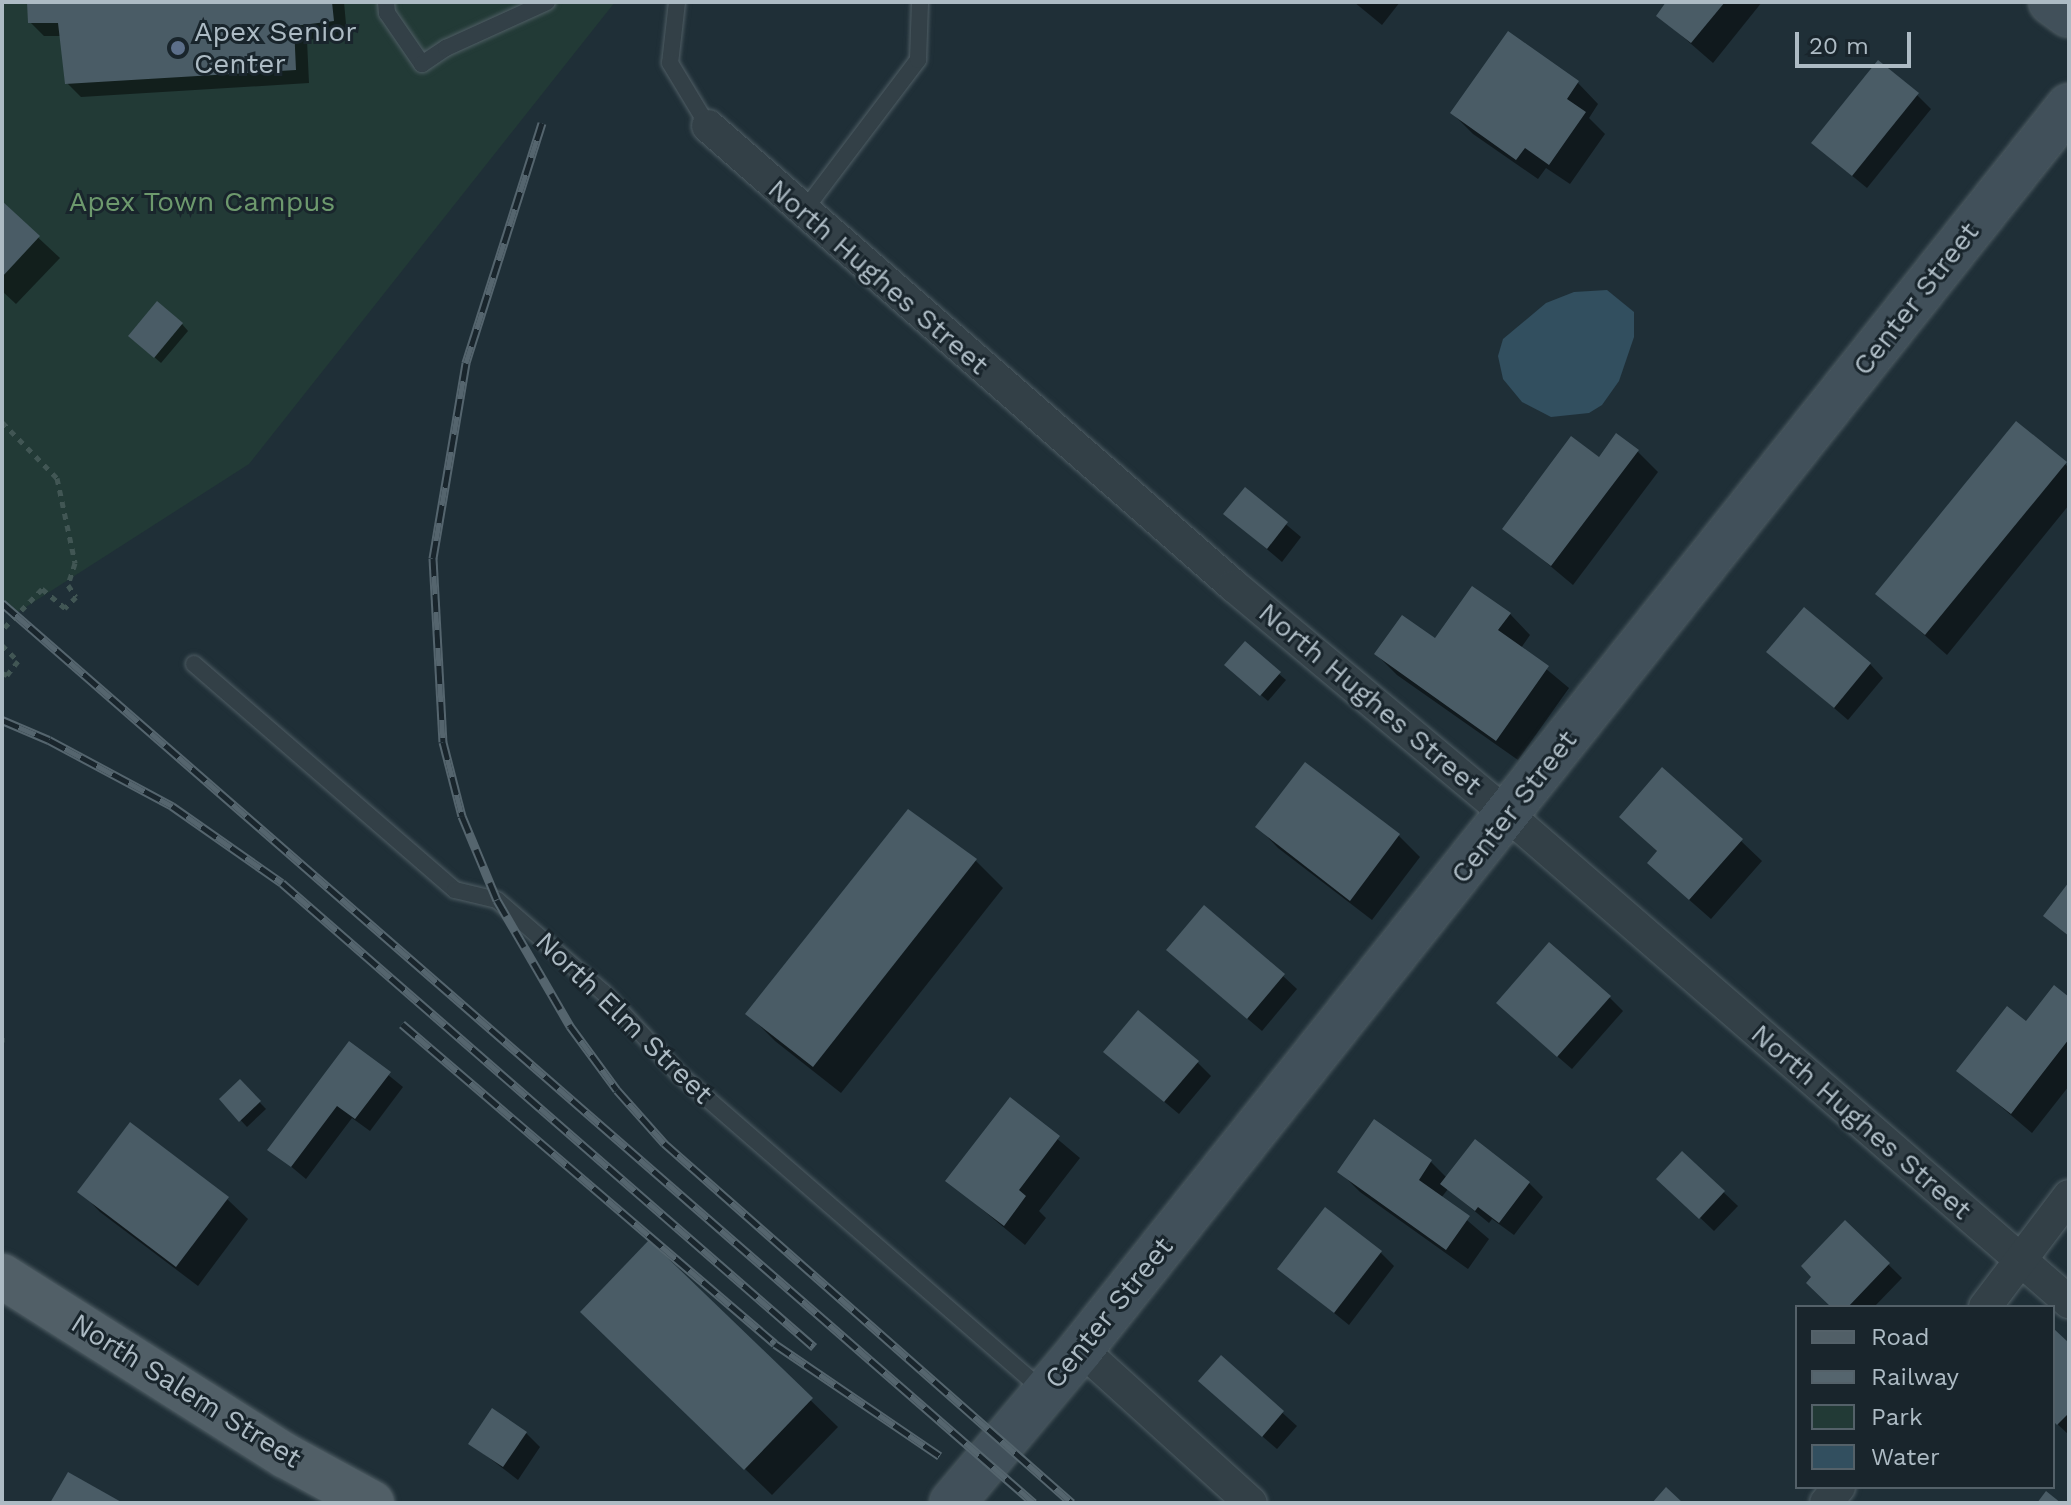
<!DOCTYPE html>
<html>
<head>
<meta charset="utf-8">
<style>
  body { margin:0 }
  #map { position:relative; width:2071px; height:1505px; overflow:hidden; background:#1f2f37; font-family:"Work Sans",sans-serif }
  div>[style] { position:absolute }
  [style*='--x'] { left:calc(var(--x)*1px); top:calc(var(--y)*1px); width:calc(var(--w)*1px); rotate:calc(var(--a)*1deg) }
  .green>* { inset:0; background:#223a36 }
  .water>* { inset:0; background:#324f5f }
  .shadow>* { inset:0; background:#0007 }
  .building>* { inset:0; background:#4a5c66 }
  .path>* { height:5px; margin-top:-2.5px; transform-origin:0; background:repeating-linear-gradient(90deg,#415654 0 6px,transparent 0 12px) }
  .roads { filter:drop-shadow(0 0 2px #505e65) drop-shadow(0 0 2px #505e65) }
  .lane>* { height:16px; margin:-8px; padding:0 8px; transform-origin:8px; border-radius:8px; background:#334047 }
  .street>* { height:32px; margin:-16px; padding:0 16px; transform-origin:16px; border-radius:16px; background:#334047 }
  .secondary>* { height:44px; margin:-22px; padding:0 22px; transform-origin:22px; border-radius:22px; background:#41505a }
  .primary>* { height:44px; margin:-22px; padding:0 22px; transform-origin:22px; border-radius:22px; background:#515f67 }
  .rail>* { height:9px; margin-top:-4.5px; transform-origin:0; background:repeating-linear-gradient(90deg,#19252c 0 18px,#55656e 0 36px); box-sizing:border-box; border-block:2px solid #55656e }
  .dots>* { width:22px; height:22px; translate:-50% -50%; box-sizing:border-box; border:4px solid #19252c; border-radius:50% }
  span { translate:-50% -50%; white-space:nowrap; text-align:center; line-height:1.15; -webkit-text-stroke:6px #19252c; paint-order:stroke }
  .poi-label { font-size:28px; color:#adbbc4 }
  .left { translate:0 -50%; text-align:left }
  .park-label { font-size:28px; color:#6d996d }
  .street-label { font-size:28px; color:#adbbc4 }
  .frame { position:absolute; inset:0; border:4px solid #adbbc4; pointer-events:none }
  .legend { position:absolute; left:1795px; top:1305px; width:260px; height:184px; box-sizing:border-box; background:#19252c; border:2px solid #546169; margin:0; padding:10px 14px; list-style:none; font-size:24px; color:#adbbc4 }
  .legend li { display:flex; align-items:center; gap:16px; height:40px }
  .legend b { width:40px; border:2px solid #546169 }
  .scale { position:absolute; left:1795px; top:32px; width:116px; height:36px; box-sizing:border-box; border:4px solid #adbbc4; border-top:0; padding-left:10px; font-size:24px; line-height:28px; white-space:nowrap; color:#adbbc4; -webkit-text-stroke:6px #19252c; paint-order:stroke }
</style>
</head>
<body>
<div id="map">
  <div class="green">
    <i style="clip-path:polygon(2px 2px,615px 2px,249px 464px,15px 614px,2px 602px)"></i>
  </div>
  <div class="water">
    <i style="clip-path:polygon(1607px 290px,1634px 312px,1634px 337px,1619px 381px,1602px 405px,1589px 413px,1551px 417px,1522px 402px,1503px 379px,1498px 356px,1503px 339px,1546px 303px,1574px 292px)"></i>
  </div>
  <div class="shadow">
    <i style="clip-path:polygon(29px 2px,344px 2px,347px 35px,307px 40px,309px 83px,81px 97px,67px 83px,62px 36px,44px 36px,30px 22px)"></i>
    <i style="clip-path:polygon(1354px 2px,1400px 2px,1382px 25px)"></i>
    <i style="clip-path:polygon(1669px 2px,1762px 2px,1713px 63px,1659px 16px)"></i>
    <i style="clip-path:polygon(1578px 83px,1598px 104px,1589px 118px,1605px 134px,1570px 184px,1546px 168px,1538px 179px,1473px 134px,1452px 113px)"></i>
    <i style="clip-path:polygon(1917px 95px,1931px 109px,1867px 188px,1828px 156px)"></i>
    <i style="clip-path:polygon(2px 204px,60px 258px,16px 304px,2px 291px)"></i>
    <i style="clip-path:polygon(182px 324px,188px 331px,161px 363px,137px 342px)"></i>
    <i style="clip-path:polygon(1637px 451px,1658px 472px,1573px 585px,1505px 528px,1599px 459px)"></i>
    <i style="clip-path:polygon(2065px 464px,2069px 468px,2069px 505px,1947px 655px,1878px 594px)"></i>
    <i style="clip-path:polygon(1245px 490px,1301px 537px,1282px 562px,1226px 514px)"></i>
    <i style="clip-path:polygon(1510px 614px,1530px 635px,1521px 648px,1569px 688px,1518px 760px,1397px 675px,1376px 654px,1436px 641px)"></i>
    <i style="clip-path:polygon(1769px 652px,1870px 664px,1883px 678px,1848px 720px)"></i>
    <i style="clip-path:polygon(1233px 671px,1279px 674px,1286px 680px,1268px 701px)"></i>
    <i style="clip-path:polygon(1306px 765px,1399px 836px,1420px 857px,1372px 920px,1278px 848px,1258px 827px)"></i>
    <i style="clip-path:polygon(909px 812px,976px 861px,1003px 888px,841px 1093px,775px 1041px,748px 1014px)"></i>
    <i style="clip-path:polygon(1621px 817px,1741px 841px,1762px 861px,1711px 919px,1670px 883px,1659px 853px)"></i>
    <i style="clip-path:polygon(1182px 963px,1283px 976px,1297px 989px,1262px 1031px)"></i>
    <i style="clip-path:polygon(1609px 997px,1623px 1011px,1572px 1069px,1512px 1017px)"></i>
    <i style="clip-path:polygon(2069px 999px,2069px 1086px,2032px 1133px,1959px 1071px)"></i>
    <i style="clip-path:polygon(349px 1043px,403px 1087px,370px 1131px,352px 1118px,306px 1179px,270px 1149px)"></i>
    <i style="clip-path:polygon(1197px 1062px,1211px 1076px,1179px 1114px,1120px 1065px)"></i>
    <i style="clip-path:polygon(240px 1082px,266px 1109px,247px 1127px,221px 1099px)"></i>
    <i style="clip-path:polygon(1011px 1100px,1080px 1158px,1039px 1211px,1046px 1218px,1025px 1245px,948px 1181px)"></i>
    <i style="clip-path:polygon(1374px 1122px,1431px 1162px,1447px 1178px,1529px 1183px,1543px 1197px,1514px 1235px,1492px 1219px,1489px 1223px,1448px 1189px,1441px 1198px,1489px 1239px,1468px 1269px,1360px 1192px,1339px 1171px)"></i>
    <i style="clip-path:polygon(1683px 1154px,1738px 1206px,1714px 1231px,1673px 1192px)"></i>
    <i style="clip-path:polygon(80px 1191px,227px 1199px,248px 1219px,198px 1286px,100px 1212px)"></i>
    <i style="clip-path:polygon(1845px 1222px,1902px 1278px,1874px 1307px,1833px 1307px)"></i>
    <i style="clip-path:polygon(649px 1243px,838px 1427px,772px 1495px,610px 1339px)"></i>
    <i style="clip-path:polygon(1380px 1252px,1394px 1266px,1349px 1325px,1280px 1269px)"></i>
    <i style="clip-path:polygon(2053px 1331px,2069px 1346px,2069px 1435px,2053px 1420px)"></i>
    <i style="clip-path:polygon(1221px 1358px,1297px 1426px,1277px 1449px,1215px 1395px)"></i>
    <i style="clip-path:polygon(526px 1433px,540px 1447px,518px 1480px,471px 1444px)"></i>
  </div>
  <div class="building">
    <i style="clip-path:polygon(27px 2px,332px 2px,334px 21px,294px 26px,296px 70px,65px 84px,58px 23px,28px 23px)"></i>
    <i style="clip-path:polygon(1666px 2px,1725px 2px,1691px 43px,1656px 16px)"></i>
    <i style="clip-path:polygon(1508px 31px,1579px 81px,1567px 99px,1586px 112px,1549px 165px,1525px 148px,1516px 160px,1450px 113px)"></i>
    <i style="clip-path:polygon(1878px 60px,1919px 93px,1852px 176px,1811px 143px)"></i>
    <i style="clip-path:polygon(2px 201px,40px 236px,2px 277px)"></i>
    <i style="clip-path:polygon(157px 301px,183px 323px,154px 358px,128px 336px)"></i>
    <i style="clip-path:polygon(2016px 421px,2067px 462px,1925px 635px,1875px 594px)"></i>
    <i style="clip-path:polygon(1616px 433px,1639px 450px,1551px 566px,1502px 529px,1571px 436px,1599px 457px)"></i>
    <i style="clip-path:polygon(1245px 487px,1288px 522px,1267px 549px,1223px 514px)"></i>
    <i style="clip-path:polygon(1472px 586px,1511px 613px,1498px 630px,1549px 666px,1496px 741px,1374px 654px,1402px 615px,1435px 638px)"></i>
    <i style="clip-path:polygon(1804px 607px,1871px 663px,1834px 708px,1766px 652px)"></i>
    <i style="clip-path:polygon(1245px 641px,1281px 672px,1260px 696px,1224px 665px)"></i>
    <i style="clip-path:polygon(1305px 762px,1400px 834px,1350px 901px,1255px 827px)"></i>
    <i style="clip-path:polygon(1662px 767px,1743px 839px,1689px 900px,1647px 863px,1657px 851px,1619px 817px)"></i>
    <i style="clip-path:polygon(908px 809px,977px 859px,813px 1067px,745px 1014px)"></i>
    <i style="clip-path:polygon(2069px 882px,2069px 936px,2043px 916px)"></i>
    <i style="clip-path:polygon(1204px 905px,1285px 974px,1247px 1019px,1166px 950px)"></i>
    <i style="clip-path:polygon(1549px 942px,1611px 996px,1557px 1057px,1496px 1003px)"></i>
    <i style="clip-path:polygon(2054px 985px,2069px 997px,2069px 1039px,2011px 1114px,1956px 1071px,2007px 1006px,2026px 1021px)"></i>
    <i style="clip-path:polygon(1138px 1010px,1199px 1061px,1164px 1102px,1103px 1052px)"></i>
    <i style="clip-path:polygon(349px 1041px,391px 1072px,355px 1119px,337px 1106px,291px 1167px,267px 1150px)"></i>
    <i style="clip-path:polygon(240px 1079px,261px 1101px,239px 1122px,219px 1099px)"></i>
    <i style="clip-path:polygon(1010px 1097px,1060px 1136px,1019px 1190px,1026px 1196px,1004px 1226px,945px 1181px)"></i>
    <i style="clip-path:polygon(1374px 1119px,1432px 1160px,1419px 1180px,1470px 1216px,1446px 1250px,1337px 1172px)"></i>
    <i style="clip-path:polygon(130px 1122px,229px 1197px,176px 1267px,77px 1192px)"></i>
    <i style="clip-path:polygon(1475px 1139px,1530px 1182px,1499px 1223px,1478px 1207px,1475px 1211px,1440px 1184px)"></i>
    <i style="clip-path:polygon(1682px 1151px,1725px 1191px,1699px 1219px,1656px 1179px)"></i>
    <i style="clip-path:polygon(1325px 1207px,1382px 1251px,1334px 1313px,1277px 1269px)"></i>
    <i style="clip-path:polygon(1845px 1220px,1890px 1263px,1848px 1307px,1831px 1307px,1806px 1283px,1811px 1277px,1801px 1266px)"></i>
    <i style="clip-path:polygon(649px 1240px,813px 1398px,744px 1470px,580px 1312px)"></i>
    <i style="clip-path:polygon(2053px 1328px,2069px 1343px,2069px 1413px,2057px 1425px,2053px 1421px)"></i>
    <i style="clip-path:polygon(1221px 1355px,1284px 1411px,1262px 1437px,1198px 1381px)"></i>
    <i style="clip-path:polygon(492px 1408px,527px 1432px,503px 1467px,468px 1444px)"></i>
    <i style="clip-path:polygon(68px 1472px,123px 1503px,50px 1503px)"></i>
    <i style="clip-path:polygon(1666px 1487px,1683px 1503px,1652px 1503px)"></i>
    <i style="clip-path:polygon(2046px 1491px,2061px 1503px,2037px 1503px)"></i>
  </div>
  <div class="path">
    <i style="--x:2;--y:422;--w:78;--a:45.5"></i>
    <i style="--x:57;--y:478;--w:87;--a:78"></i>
    <i style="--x:75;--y:563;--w:23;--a:108"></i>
    <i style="--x:68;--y:585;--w:14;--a:56"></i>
    <i style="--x:76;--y:597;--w:16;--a:135"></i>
    <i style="--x:65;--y:608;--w:30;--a:-140"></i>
    <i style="--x:42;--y:589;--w:57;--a:134.3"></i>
    <i style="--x:2;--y:645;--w:23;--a:45"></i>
    <i style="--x:18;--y:661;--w:18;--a:128"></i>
    <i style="--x:7;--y:675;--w:5;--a:-158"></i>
    <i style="--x:2;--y:1037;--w:5;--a:90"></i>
  </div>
  <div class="roads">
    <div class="lane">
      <i style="--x:386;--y:2;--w:11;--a:85"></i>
      <i style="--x:387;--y:13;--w:62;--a:55.5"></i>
      <i style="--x:422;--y:64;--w:29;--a:-34"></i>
      <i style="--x:446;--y:48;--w:111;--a:-24.5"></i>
      <i style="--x:677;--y:2;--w:61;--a:96.5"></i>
      <i style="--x:670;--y:63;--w:74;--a:58.9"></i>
      <i style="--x:803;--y:212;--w:191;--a:-52.9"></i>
      <i style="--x:918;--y:60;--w:58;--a:-88"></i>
      <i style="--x:194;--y:664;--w:345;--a:40.9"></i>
      <i style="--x:455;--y:890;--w:43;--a:13.4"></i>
      <i style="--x:497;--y:900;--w:140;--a:41"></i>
      <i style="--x:603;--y:992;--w:112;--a:47.2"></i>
      <i style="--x:679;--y:1074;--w:482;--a:41"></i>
    </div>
    <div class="street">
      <i style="--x:708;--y:126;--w:699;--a:41.17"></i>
      <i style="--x:1234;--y:586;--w:357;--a:39.9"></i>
      <i style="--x:1508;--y:815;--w:743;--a:40.96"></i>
      <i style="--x:1985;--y:1307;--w:139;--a:-52.9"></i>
      <i style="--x:1081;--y:1349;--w:229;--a:42.2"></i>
      <i style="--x:1826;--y:1503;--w:21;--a:-51"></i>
    </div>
    <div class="secondary">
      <i style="--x:2051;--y:2;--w:22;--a:36"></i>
      <i style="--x:952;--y:1503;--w:201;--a:-50"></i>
      <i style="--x:1081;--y:1349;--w:1588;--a:-51.52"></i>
    </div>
    <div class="primary">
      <i style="--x:2;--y:1276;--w:336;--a:32.4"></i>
      <i style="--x:286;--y:1456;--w:98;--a:28.7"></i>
    </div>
  </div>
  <div class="rail">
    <i style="--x:542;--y:123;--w:252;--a:107.6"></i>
    <i style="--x:466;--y:363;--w:198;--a:99.6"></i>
    <i style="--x:433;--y:558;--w:184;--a:86.9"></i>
    <i style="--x:443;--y:742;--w:76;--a:75.6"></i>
    <i style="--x:462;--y:816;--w:91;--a:67.4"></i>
    <i style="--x:497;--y:900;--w:146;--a:59.9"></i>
    <i style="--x:570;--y:1026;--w:79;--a:53.7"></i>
    <i style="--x:617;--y:1090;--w:71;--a:48.4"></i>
    <i style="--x:664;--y:1143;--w:544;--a:41.42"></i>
    <i style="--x:2;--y:603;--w:1369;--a:41.09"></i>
    <i style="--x:2;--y:720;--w:51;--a:23.1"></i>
    <i style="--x:49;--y:740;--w:140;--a:28.2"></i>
    <i style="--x:172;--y:806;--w:134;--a:35"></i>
    <i style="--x:282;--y:883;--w:706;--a:41.09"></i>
    <i style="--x:402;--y:1024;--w:491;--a:40.6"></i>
    <i style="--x:775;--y:1344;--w:199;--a:34.2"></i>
  </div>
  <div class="dots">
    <i style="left:178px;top:48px;background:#5c6f8a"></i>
  </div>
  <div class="poi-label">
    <span class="left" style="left:194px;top:48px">Apex Senior<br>Center</span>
  </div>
  <div class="park-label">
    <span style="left:202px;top:202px">Apex Town Campus</span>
  </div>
  <div class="street-label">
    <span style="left:878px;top:277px;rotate:41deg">North Hughes Street</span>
    <span style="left:1916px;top:299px;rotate:-52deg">Center Street</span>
    <span style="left:1370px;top:699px;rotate:40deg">North Hughes Street</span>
    <span style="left:1514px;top:807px;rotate:-52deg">Center Street</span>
    <span style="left:624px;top:1018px;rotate:44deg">North Elm Street</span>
    <span style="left:1861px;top:1122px;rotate:41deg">North Hughes Street</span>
    <span style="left:1109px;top:1313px;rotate:-51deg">Center Street</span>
    <span style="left:186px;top:1391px;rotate:32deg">North Salem Street</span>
  </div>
  <div class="frame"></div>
  <ul class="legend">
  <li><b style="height:10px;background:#515f67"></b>Road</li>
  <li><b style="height:10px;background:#55656e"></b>Railway</li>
  <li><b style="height:22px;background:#223a36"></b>Park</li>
  <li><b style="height:22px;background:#324f5f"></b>Water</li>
  </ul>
  <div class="scale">20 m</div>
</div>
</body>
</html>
